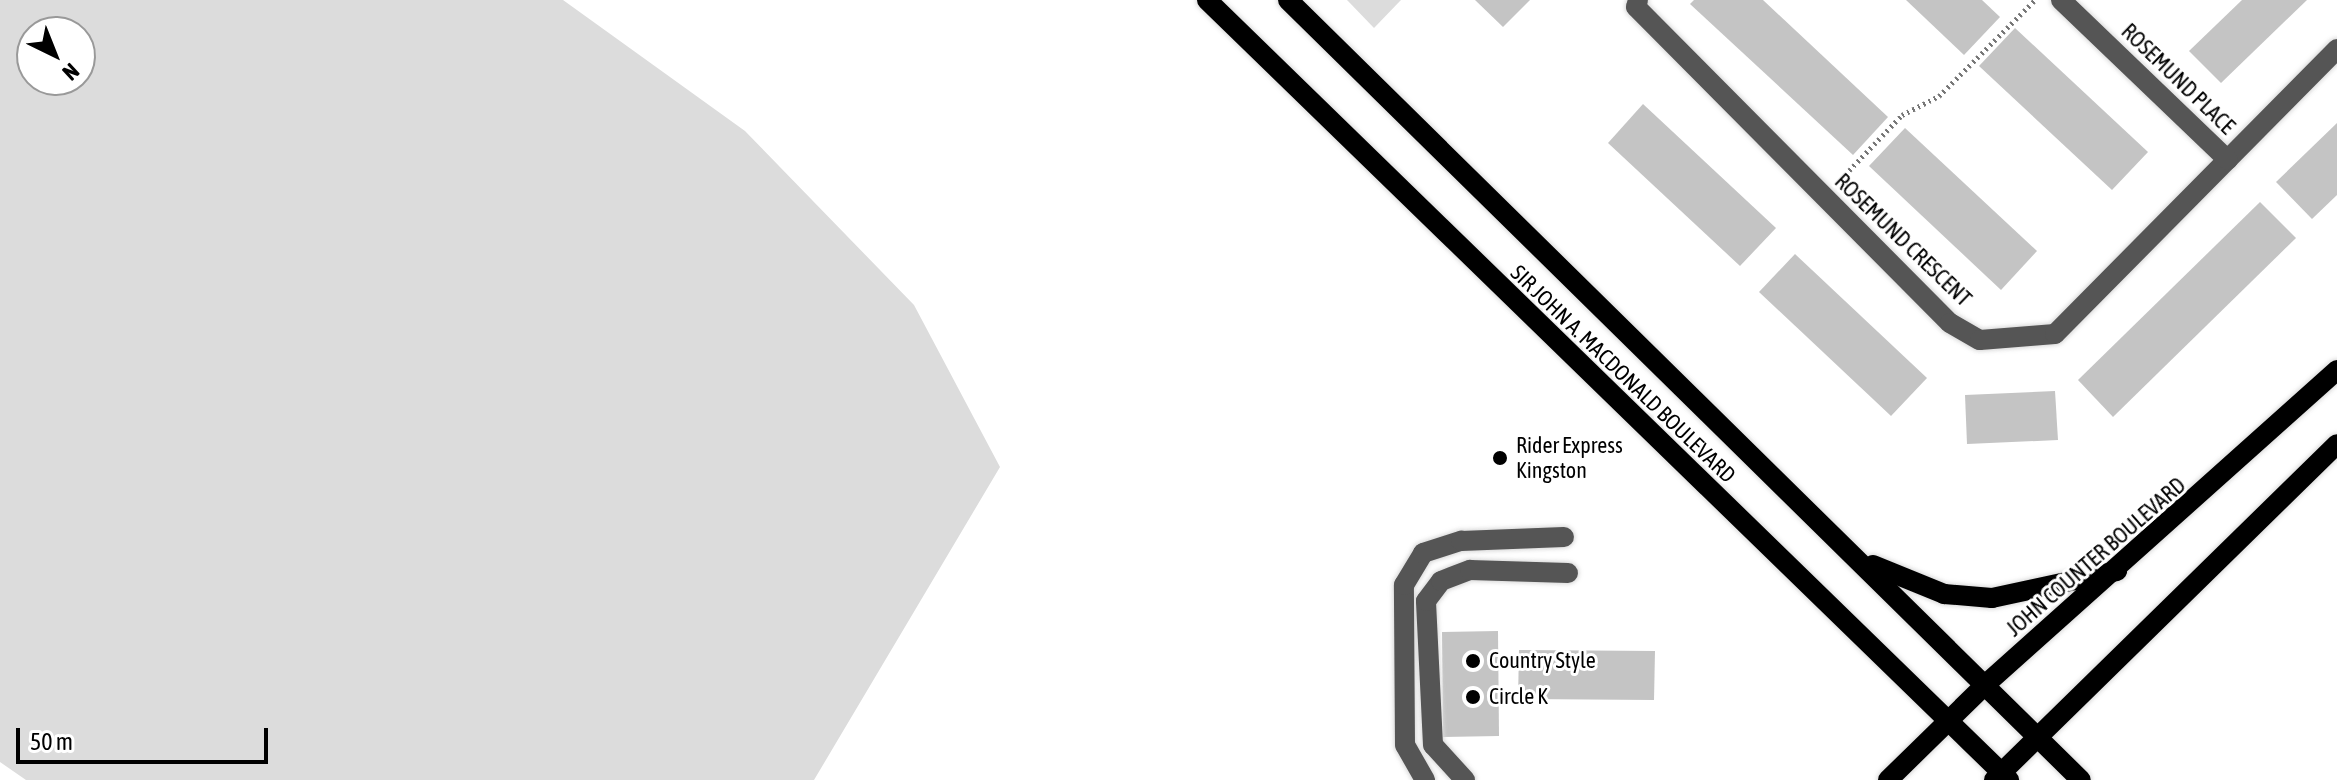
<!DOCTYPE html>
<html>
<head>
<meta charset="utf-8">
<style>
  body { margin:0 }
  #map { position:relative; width:2337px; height:780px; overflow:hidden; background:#fff; font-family:"Asap Condensed",sans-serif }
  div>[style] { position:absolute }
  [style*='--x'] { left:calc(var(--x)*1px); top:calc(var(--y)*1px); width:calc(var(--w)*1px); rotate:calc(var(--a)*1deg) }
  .green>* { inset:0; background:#dcdcdc }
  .building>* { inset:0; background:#c4c4c4 }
  .path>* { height:5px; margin-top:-2.5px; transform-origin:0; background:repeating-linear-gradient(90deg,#777 0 2px,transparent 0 6px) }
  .roads { filter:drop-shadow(0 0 2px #dbdbdb) drop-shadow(0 0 2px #dbdbdb) }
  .minor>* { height:20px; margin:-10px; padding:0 10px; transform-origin:10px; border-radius:10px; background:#555 }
  .major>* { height:20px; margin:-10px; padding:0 10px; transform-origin:10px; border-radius:10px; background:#000 }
  .dots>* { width:22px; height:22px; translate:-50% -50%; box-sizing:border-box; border:4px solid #fff; border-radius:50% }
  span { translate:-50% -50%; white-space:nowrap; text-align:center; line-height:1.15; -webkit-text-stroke:6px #fff; paint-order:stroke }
  .street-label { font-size:22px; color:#000 }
  .poi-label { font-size:22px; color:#000 }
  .left { translate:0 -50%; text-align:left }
  .north { position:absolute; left:16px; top:16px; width:80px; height:80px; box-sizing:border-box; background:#fff; border:2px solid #999; border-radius:50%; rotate:137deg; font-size:22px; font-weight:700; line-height:32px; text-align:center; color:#000 }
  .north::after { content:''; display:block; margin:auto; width:28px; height:36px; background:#000; clip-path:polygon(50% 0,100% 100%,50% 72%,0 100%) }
  .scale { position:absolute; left:16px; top:728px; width:252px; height:36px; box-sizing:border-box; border:4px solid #000; border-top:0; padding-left:10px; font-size:24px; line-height:28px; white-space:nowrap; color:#000; -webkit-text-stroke:6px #fff; paint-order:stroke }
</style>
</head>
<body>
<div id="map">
  <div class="green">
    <i style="clip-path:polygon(evenodd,0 0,563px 0,745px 131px,914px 305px,1000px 467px,814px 780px,26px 780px,0 762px,0 0,80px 32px,80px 80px,32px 80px,32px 32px,80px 32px)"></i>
    <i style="clip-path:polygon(1347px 0,1401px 0,1374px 28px)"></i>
  </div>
  <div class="building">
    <i style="clip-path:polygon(1475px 0,1530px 0,1503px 27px)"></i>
    <i style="clip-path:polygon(1694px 0,1763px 0,1888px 117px,1853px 155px,1690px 4px)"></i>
    <i style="clip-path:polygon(1906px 0,1982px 0,2000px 17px,1964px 55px)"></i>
    <i style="clip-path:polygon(2242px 0,2307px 0,2221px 83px,2189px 51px)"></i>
    <i style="clip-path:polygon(2015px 28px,2148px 152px,2112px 190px,1979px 66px)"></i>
    <i style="clip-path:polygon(1643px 104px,1776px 228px,1740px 266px,1608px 143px)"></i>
    <i style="clip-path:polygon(2337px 123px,2337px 195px,2312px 219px,2276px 182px)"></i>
    <i style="clip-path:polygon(1905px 128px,2037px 251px,2001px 290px,1869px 166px)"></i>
    <i style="clip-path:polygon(2260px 202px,2296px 238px,2113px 417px,2078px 380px)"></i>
    <i style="clip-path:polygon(1795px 254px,1927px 378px,1891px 416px,1759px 292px)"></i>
    <i style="clip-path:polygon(2055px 391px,2058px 440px,1967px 444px,1965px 395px)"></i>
    <i style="clip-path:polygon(1498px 631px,1499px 736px,1443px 737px,1442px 632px)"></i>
    <i style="clip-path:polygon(1519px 650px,1655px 651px,1654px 700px,1518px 699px)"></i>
  </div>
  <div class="path">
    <i style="--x:1841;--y:179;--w:88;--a:-46.4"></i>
    <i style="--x:1902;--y:115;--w:42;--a:-27.2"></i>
    <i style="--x:1939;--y:96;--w:136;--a:-45"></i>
  </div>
  <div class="roads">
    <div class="minor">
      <i style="--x:1638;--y:0;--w:7;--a:106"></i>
      <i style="--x:1636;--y:7;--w:445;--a:45.2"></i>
      <i style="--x:1950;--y:323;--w:34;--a:30"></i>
      <i style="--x:1980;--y:340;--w:75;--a:-4.6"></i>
      <i style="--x:2055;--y:334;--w:401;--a:-45.3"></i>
      <i style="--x:2061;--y:0;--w:231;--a:43.8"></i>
      <i style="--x:1425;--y:780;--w:40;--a:-119.7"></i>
      <i style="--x:1405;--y:745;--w:160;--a:-90.4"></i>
      <i style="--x:1404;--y:585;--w:37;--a:-59"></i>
      <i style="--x:1423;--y:553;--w:40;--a:-18"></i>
      <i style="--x:1461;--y:541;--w:103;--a:-2.2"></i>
      <i style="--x:1465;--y:780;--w:47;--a:-132.4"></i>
      <i style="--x:1433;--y:745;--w:144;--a:-92.8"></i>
      <i style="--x:1426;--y:601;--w:25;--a:-53"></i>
      <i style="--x:1441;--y:581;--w:31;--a:-21"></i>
      <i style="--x:1470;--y:570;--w:98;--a:1.8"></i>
    </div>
    <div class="major">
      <i style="--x:1207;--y:0;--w:1119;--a:44.2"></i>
      <i style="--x:1288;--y:0;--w:1112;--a:44.53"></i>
      <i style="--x:1873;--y:565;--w:77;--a:22.2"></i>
      <i style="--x:1944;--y:594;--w:48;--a:4.8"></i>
      <i style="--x:1992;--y:598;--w:128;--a:-12.2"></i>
      <i style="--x:1888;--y:780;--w:137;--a:-44.4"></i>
      <i style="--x:1986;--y:684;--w:471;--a:-41.8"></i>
      <i style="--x:1994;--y:780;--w:480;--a:-44.4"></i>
    </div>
  </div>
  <div class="dots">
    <i style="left:1500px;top:458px;background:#000"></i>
    <i style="left:1473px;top:661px;background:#000"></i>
    <i style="left:1473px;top:697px;background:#000"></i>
  </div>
  <div class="street-label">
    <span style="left:2178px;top:79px;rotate:44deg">ROSEMUND PLACE</span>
    <span style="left:1903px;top:240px;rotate:44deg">ROSEMUND CRESCENT</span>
    <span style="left:1623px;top:374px;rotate:44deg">SIR JOHN A. MACDONALD BOULEVARD</span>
    <span style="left:2096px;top:557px;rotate:-41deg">JOHN COUNTER BOULEVARD</span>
  </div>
  <div class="poi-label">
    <span class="left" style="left:1516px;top:458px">Rider Express<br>Kingston</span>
    <span class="left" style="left:1489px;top:661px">Country Style</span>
    <span class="left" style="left:1489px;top:697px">Circle K</span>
  </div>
  <div class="north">N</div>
  <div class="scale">50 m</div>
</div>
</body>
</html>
